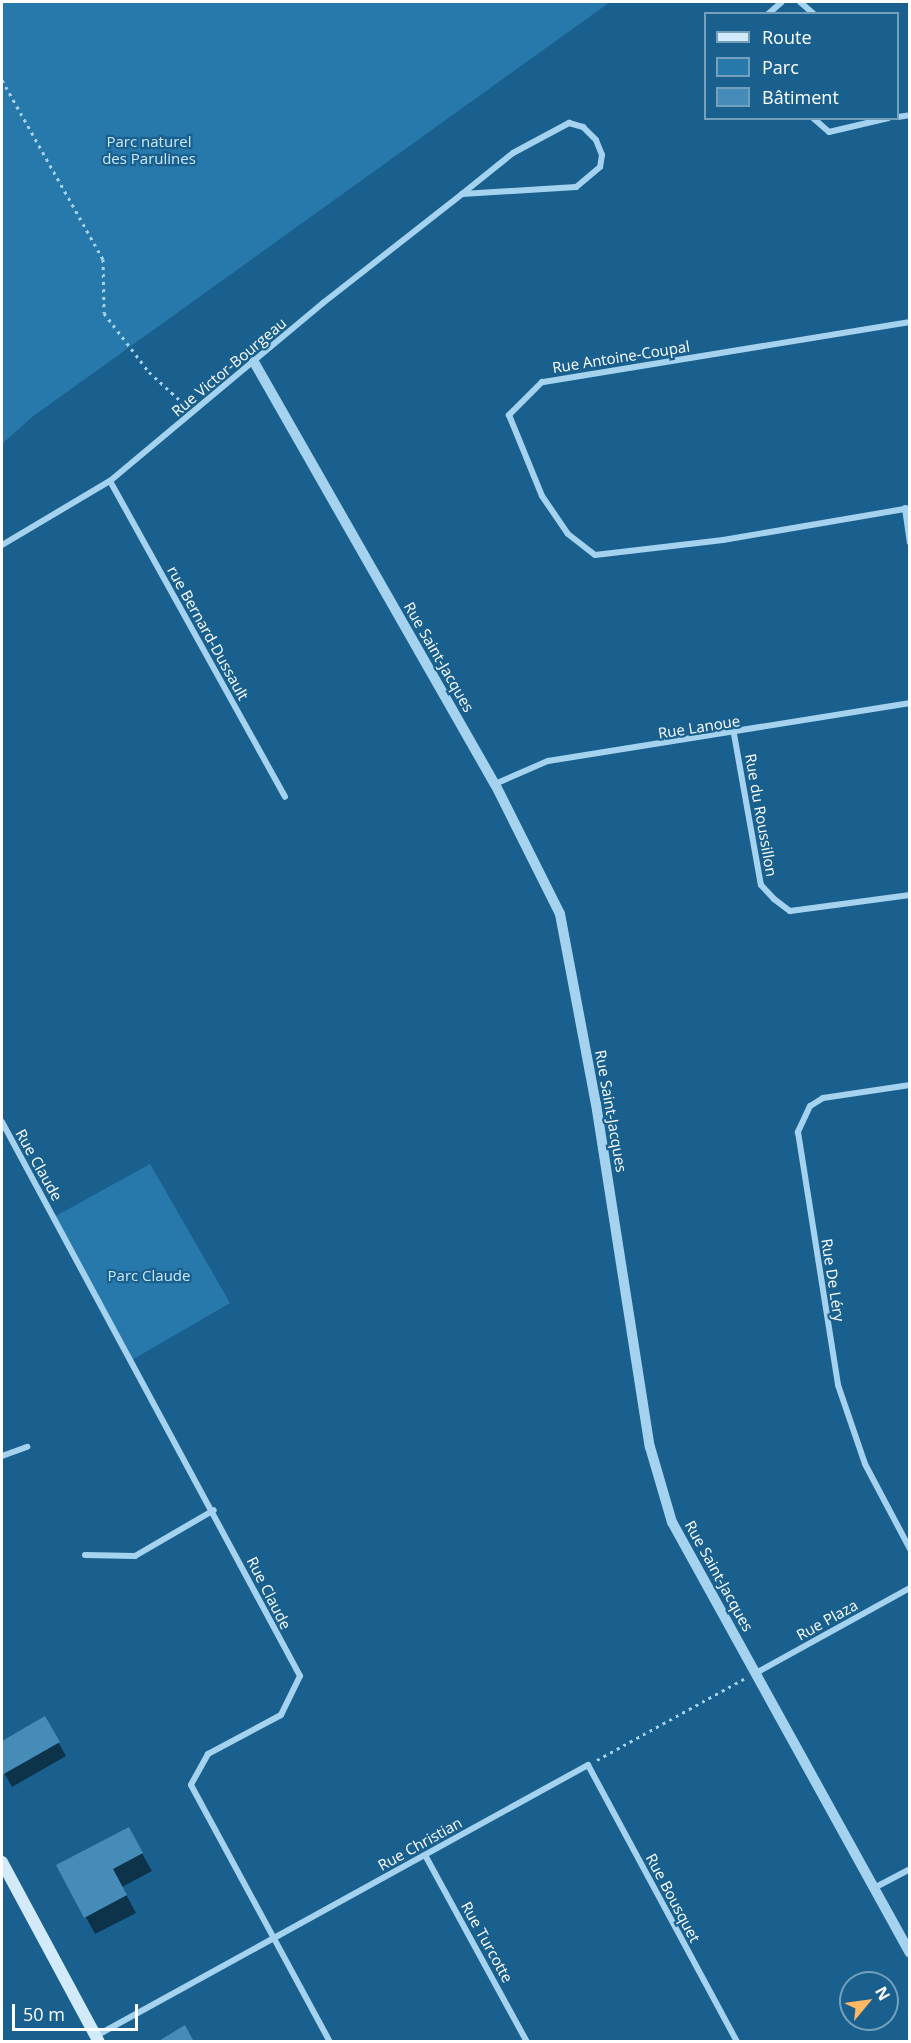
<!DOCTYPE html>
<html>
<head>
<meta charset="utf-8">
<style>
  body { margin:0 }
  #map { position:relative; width:911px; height:2043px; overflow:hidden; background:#19608e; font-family:"Open Sans",sans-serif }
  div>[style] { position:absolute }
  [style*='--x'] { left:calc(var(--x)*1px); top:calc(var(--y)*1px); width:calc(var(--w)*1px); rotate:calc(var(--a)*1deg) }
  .green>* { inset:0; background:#2879ab }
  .shadow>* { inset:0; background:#0007 }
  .building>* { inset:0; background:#458cb8 }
  .path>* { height:3px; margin-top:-1.5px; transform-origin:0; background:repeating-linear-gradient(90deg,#a5d3ef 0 3px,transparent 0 7.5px) }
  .minor>* { height:6px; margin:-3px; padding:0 3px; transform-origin:3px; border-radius:3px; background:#a5d3ef }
  .tertiary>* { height:10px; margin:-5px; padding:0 5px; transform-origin:5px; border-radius:5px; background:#a5d3ef }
  .secondary>* { height:12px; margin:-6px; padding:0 6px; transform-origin:6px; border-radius:6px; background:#d3eafa }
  span { translate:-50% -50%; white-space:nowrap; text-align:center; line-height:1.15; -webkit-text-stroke:4.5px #19608e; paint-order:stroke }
  .park-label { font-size:15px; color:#cce9fa }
  .street-label { font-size:15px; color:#fff }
  .frame { position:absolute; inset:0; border:3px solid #fff; pointer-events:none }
  .legend { position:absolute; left:704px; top:12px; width:195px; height:108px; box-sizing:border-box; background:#19608e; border:2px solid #75a0bb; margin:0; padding:8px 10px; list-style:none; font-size:18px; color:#fff }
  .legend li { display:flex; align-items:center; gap:12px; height:30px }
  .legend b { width:30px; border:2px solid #75a0bb }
  .north { position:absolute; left:839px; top:1971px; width:60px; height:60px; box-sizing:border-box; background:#19608e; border:2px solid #75a0bb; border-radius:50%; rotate:61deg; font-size:16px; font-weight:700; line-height:24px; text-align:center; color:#fff }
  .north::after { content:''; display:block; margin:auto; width:21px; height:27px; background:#ffb863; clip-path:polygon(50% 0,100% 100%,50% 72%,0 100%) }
  .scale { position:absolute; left:12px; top:2004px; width:126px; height:27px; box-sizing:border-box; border:3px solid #fff; border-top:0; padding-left:8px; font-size:18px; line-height:21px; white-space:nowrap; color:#fff; -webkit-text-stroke:4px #19608e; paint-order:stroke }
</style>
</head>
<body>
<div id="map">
  <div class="green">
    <i style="clip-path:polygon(2px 2px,610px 2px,32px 417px,2px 444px)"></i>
    <i style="clip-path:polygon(150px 1164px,230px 1303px,132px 1360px,54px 1217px)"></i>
  </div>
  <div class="shadow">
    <i style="clip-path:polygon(45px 1718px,66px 1756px,12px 1787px,2px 1769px,2px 1743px)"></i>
    <i style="clip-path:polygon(138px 1846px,152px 1871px,122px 1887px,136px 1913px,95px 1934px,58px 1866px)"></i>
  </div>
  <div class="building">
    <i style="clip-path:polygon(45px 1716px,60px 1742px,2px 1775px,2px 1741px)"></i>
    <i style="clip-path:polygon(129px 1827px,143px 1853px,113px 1869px,127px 1895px,84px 1918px,56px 1865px)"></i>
    <i style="clip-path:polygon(185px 2025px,194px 2042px,157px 2042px)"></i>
  </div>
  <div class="path">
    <i style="--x:2;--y:80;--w:206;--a:60.6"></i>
    <i style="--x:103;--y:259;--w:54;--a:88.9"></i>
    <i style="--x:104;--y:313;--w:74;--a:52.7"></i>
    <i style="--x:149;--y:372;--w:47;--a:42.4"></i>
    <i style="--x:597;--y:1760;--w:168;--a:-28.9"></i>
  </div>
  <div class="minor">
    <i style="--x:800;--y:2;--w:18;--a:41"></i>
    <i style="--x:768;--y:14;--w:18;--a:-41"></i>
    <i style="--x:898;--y:117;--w:12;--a:-9"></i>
    <i style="--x:813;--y:118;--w:21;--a:41"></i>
    <i style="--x:829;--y:132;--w:61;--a:-13.3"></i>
    <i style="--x:910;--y:322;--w:373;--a:170.7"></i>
    <i style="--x:542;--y:382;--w:47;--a:135"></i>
    <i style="--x:509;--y:415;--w:87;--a:67.8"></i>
    <i style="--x:542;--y:496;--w:46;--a:55.6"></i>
    <i style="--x:568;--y:534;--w:34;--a:38"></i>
    <i style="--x:595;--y:555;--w:129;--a:-6.7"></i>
    <i style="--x:723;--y:540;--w:190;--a:-9.7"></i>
    <i style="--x:110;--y:481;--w:361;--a:61"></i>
    <i style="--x:905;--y:508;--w:35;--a:82"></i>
    <i style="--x:2;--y:545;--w:126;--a:-30.7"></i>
    <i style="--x:110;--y:481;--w:278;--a:-39.9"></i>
    <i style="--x:323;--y:303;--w:177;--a:-38.1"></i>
    <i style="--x:462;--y:194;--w:65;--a:-38.8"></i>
    <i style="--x:513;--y:153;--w:64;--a:-28.2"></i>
    <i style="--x:569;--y:123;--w:15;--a:16"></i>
    <i style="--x:583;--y:127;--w:18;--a:45"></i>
    <i style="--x:596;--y:140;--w:16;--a:68"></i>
    <i style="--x:602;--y:155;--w:12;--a:99"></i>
    <i style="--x:600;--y:167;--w:31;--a:140"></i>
    <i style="--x:576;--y:187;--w:114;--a:176.5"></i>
    <i style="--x:734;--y:734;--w:153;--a:79.9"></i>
    <i style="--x:761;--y:885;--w:19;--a:47"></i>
    <i style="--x:774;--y:899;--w:20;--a:37"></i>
    <i style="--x:790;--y:911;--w:121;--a:-7.6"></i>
    <i style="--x:495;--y:784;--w:58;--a:-23.5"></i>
    <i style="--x:548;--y:761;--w:367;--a:-9.1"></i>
    <i style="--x:910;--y:1085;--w:88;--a:171.5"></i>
    <i style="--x:823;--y:1098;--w:15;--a:148"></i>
    <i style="--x:810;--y:1106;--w:29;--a:115"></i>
    <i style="--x:798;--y:1132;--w:256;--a:81"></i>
    <i style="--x:838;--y:1385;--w:83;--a:71.1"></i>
    <i style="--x:865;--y:1464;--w:96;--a:62.1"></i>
    <i style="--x:2;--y:1122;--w:629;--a:61.72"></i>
    <i style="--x:300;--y:1676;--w:43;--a:116"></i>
    <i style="--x:281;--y:1715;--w:83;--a:151.9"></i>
    <i style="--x:208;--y:1754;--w:35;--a:119"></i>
    <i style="--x:191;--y:1785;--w:292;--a:61.6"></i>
    <i style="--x:2;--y:1456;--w:27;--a:-20"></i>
    <i style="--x:85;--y:1555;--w:50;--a:1.1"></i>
    <i style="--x:135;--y:1556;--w:91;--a:-30.2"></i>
    <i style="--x:756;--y:1673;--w:176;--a:-28.9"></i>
    <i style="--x:425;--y:1855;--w:213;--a:61.4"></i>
    <i style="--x:874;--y:1888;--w:41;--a:-27.8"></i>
    <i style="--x:96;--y:2036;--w:562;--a:-28.85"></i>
    <i style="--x:588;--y:1765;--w:315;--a:61.7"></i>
  </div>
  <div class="tertiary">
    <i style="--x:254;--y:362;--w:486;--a:60.3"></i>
    <i style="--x:495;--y:784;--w:145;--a:63.4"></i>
    <i style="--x:560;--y:914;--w:193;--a:79.3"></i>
    <i style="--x:596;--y:1104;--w:347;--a:81.1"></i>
    <i style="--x:650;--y:1447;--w:78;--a:73.7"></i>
    <i style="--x:672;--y:1522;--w:492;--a:61.1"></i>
  </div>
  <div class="secondary">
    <i style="--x:2;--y:1862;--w:204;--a:61.7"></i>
  </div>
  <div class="park-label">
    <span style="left:149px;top:150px">Parc naturel<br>des Parulines</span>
    <span style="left:149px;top:1276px">Parc Claude</span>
  </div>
  <div class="street-label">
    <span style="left:621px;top:357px;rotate:-9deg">Rue Antoine-Coupal</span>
    <span style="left:229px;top:367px;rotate:-40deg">Rue Victor-Bourgeau</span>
    <span style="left:208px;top:633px;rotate:61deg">rue Bernard-Dussault</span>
    <span style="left:439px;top:657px;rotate:60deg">Rue Saint-Jacques</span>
    <span style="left:699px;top:727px;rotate:-9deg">Rue Lanoue</span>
    <span style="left:761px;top:815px;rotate:80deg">Rue du Roussillon</span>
    <span style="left:611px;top:1111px;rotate:80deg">Rue Saint-Jacques</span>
    <span style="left:39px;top:1165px;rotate:61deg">Rue Claude</span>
    <span style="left:833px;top:1280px;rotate:81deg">Rue De Léry</span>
    <span style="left:719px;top:1576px;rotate:61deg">Rue Saint-Jacques</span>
    <span style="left:269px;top:1593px;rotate:63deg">Rue Claude</span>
    <span style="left:827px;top:1620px;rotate:-29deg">Rue Plaza</span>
    <span style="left:420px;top:1844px;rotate:-29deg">Rue Christian</span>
    <span style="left:673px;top:1898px;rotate:62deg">Rue Bousquet</span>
    <span style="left:487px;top:1942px;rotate:61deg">Rue Turcotte</span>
  </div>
  <div class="frame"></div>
  <ul class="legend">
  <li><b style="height:8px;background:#d3eafa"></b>Route</li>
  <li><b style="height:16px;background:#2879ab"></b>Parc</li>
  <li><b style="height:16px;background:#458cb8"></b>Bâtiment</li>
  </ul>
  <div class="north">N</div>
  <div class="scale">50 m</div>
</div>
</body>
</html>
